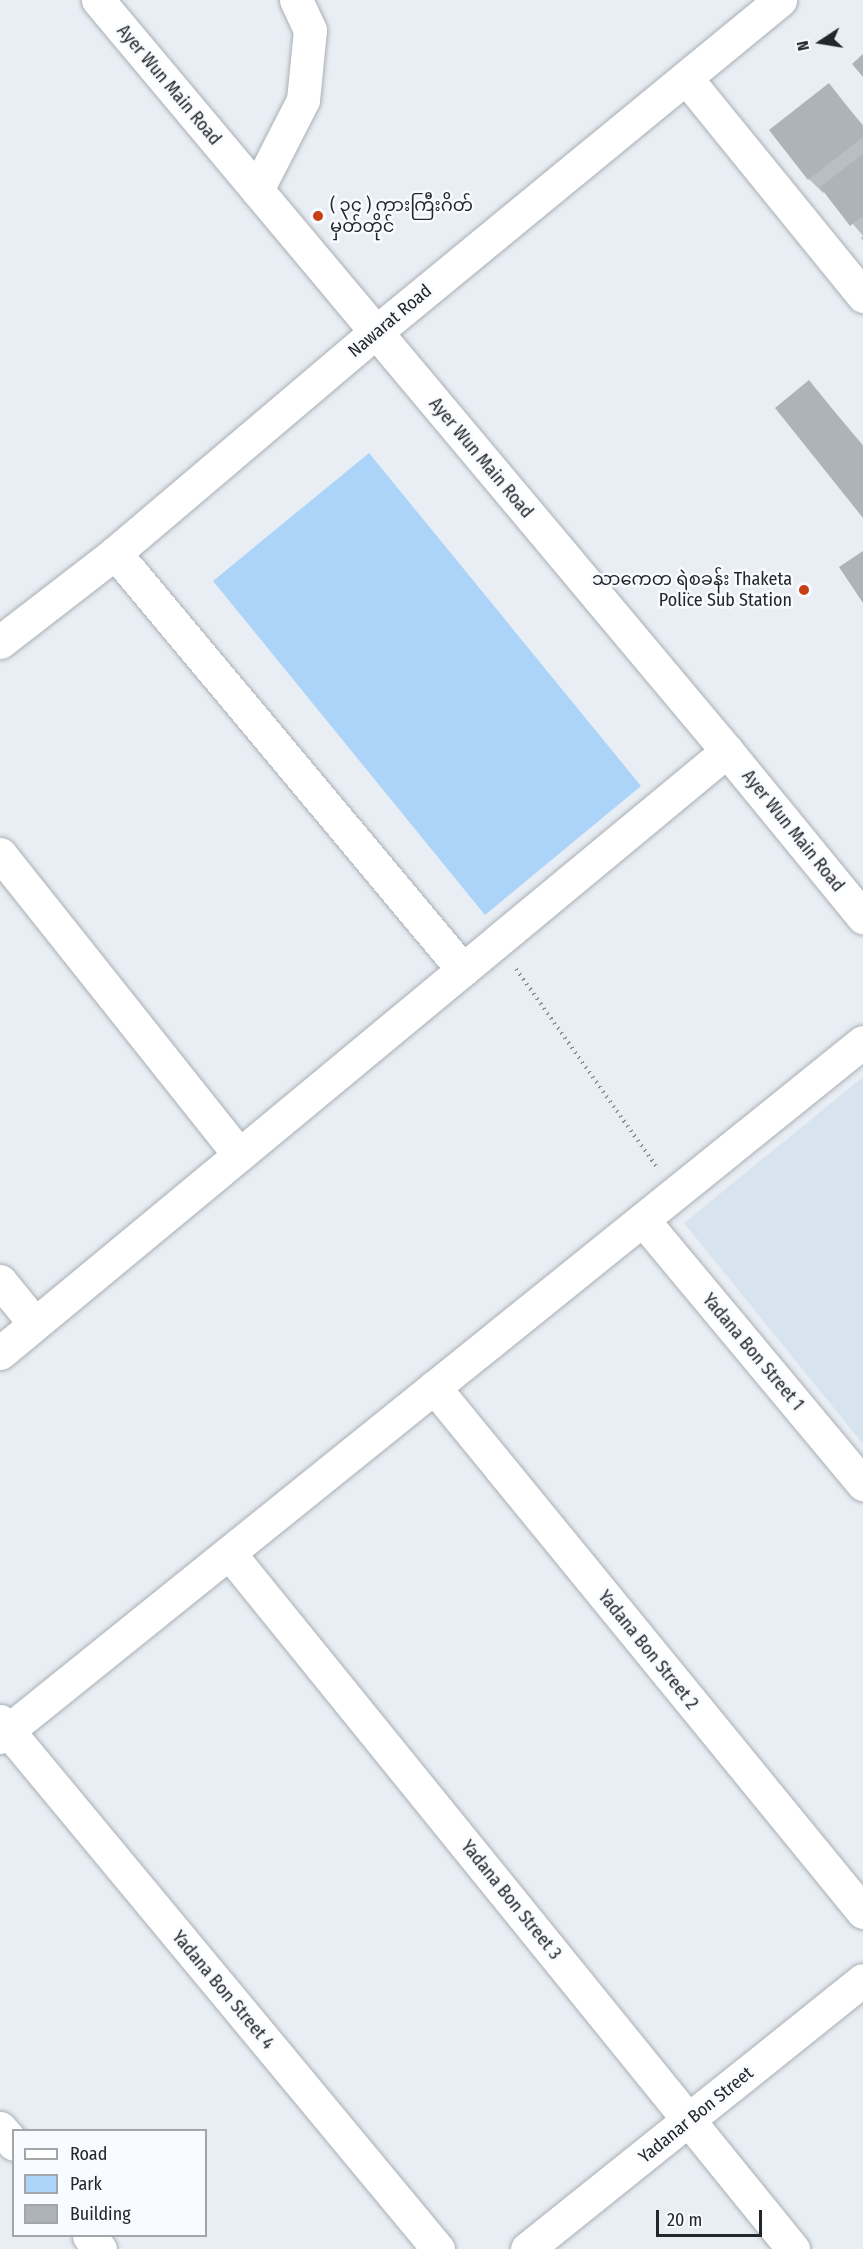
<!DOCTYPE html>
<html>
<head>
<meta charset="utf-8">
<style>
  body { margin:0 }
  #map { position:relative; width:863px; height:2249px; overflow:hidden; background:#e8eef4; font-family:"Fira Sans Condensed","Noto Sans Myanmar",sans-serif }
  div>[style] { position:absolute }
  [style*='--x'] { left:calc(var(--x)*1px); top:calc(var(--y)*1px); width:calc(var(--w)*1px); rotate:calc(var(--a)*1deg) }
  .built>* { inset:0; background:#d7e4ef }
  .green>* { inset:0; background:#acd4f8 }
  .shadow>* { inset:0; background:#0003 }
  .building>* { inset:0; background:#adb3b9 }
  .path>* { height:4px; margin-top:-2px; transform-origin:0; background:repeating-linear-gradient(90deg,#898e92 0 1.5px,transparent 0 6px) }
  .roads { filter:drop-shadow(0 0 2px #a9afb4) drop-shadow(0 0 2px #a9afb4) }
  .minor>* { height:33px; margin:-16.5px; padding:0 16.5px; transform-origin:16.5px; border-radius:16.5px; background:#fff }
  .secondary>* { height:33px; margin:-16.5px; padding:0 16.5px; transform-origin:16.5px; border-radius:16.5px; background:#fff }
  .dots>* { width:16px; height:16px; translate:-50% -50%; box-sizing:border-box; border:3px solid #f8fbff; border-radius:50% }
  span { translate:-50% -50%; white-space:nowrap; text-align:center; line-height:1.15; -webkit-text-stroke:5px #f8fbff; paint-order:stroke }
  .street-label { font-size:18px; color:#242729 }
  .poi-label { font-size:18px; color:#242729 }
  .left { translate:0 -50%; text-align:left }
  .right { translate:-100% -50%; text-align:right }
  .legend { position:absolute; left:12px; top:2129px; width:195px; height:108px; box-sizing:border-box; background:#f8fbff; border:2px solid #a3a6a9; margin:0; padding:8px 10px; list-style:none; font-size:18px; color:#242729 }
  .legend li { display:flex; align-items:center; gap:12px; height:30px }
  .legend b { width:30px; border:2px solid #a3a6a9 }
  .north { position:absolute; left:791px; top:12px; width:60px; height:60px; -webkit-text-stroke:4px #f8fbff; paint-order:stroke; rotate:258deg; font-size:16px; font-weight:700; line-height:24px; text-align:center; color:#242729 }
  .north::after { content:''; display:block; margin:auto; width:21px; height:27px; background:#242729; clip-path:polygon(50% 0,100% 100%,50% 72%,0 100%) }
  .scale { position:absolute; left:656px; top:2210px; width:106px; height:27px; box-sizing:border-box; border:3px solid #242729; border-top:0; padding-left:8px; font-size:18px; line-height:21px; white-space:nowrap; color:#242729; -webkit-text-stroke:4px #f8fbff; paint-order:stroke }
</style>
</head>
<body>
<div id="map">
  <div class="built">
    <i style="clip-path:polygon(863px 1077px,863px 1444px,684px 1223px)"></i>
  </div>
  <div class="green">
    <i style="clip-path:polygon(369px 453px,641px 786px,485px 915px,213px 581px)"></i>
  </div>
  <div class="shadow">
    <i style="clip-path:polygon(829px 85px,863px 125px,863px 241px,861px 238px,863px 236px,825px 191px,823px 193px,809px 179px,771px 130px)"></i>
    <i style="clip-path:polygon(809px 382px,863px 445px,863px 516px)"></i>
  </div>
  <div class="building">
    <i style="clip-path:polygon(863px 54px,863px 77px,852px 64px)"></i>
    <i style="clip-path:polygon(829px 83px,863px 127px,863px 137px,808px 180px,769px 130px)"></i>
    <i style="clip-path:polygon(863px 154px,863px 216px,850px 226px,820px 187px)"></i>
    <i style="clip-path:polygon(809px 380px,863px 447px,863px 518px,775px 408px)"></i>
    <i style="clip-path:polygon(863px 551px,863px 603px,839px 567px)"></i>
  </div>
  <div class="path">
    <i style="--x:516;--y:969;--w:242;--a:54.6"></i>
  </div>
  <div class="roads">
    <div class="minor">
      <i style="--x:686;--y:78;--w:281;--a:50.9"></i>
      <i style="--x:257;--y:190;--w:101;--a:-62.9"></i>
      <i style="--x:303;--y:100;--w:70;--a:-84.3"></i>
      <i style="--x:310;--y:30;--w:33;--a:-115"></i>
      <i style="--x:115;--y:553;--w:543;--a:50.15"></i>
      <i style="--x:0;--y:642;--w:145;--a:-37.7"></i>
      <i style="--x:115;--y:553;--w:342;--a:-40.3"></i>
      <i style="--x:0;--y:854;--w:384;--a:51.5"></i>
      <i style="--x:643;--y:1220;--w:344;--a:50.2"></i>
      <i style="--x:0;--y:1281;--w:55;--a:50.9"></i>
      <i style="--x:0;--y:1353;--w:944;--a:-39.63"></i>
      <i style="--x:434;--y:1387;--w:678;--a:50.75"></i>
      <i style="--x:229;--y:1553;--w:896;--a:50.98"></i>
      <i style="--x:0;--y:1721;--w:686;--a:50.32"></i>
      <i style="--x:0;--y:1737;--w:1108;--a:-38.85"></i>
      <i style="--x:0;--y:2128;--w:21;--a:49"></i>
      <i style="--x:89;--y:2236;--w:17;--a:50"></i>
      <i style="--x:527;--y:2249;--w:430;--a:-38.7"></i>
    </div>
    <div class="secondary">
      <i style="--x:98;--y:0;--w:980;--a:50.05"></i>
      <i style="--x:727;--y:751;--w:215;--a:50.7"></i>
      <i style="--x:376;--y:332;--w:523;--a:-39.41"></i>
    </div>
  </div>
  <div class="dots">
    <i style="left:318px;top:216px;background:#c83f16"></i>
    <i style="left:804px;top:590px;background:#c83f16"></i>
  </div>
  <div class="street-label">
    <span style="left:169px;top:85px;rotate:50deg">Ayer Wun Main Road</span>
    <span style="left:390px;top:321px;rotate:-40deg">Nawarat Road</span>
    <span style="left:481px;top:458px;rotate:50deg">Ayer Wun Main Road</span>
    <span style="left:793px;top:831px;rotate:51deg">Ayer Wun Main Road</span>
    <span style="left:753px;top:1352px;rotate:50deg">Yadana Bon Street 1</span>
    <span style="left:648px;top:1650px;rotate:51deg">Yadana Bon Street 2</span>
    <span style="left:511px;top:1900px;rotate:51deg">Yadana Bon Street 3</span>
    <span style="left:223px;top:1990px;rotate:50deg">Yadana Bon Street 4</span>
    <span style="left:696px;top:2115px;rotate:-39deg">Yadanar Bon Street</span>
  </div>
  <div class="poi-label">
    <span class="left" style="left:330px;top:216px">( ၃၄ ) ကားကြီးဂိတ်<br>မှတ်တိုင်</span>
    <span class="right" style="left:792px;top:590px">သာကေတ ရဲစခန်း Thaketa<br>Police Sub Station</span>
  </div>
  <ul class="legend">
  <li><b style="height:8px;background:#fff"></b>Road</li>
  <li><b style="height:16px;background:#acd4f8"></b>Park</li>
  <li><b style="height:16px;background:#adb3b9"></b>Building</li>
  </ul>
  <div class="north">N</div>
  <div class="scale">20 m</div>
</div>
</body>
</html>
